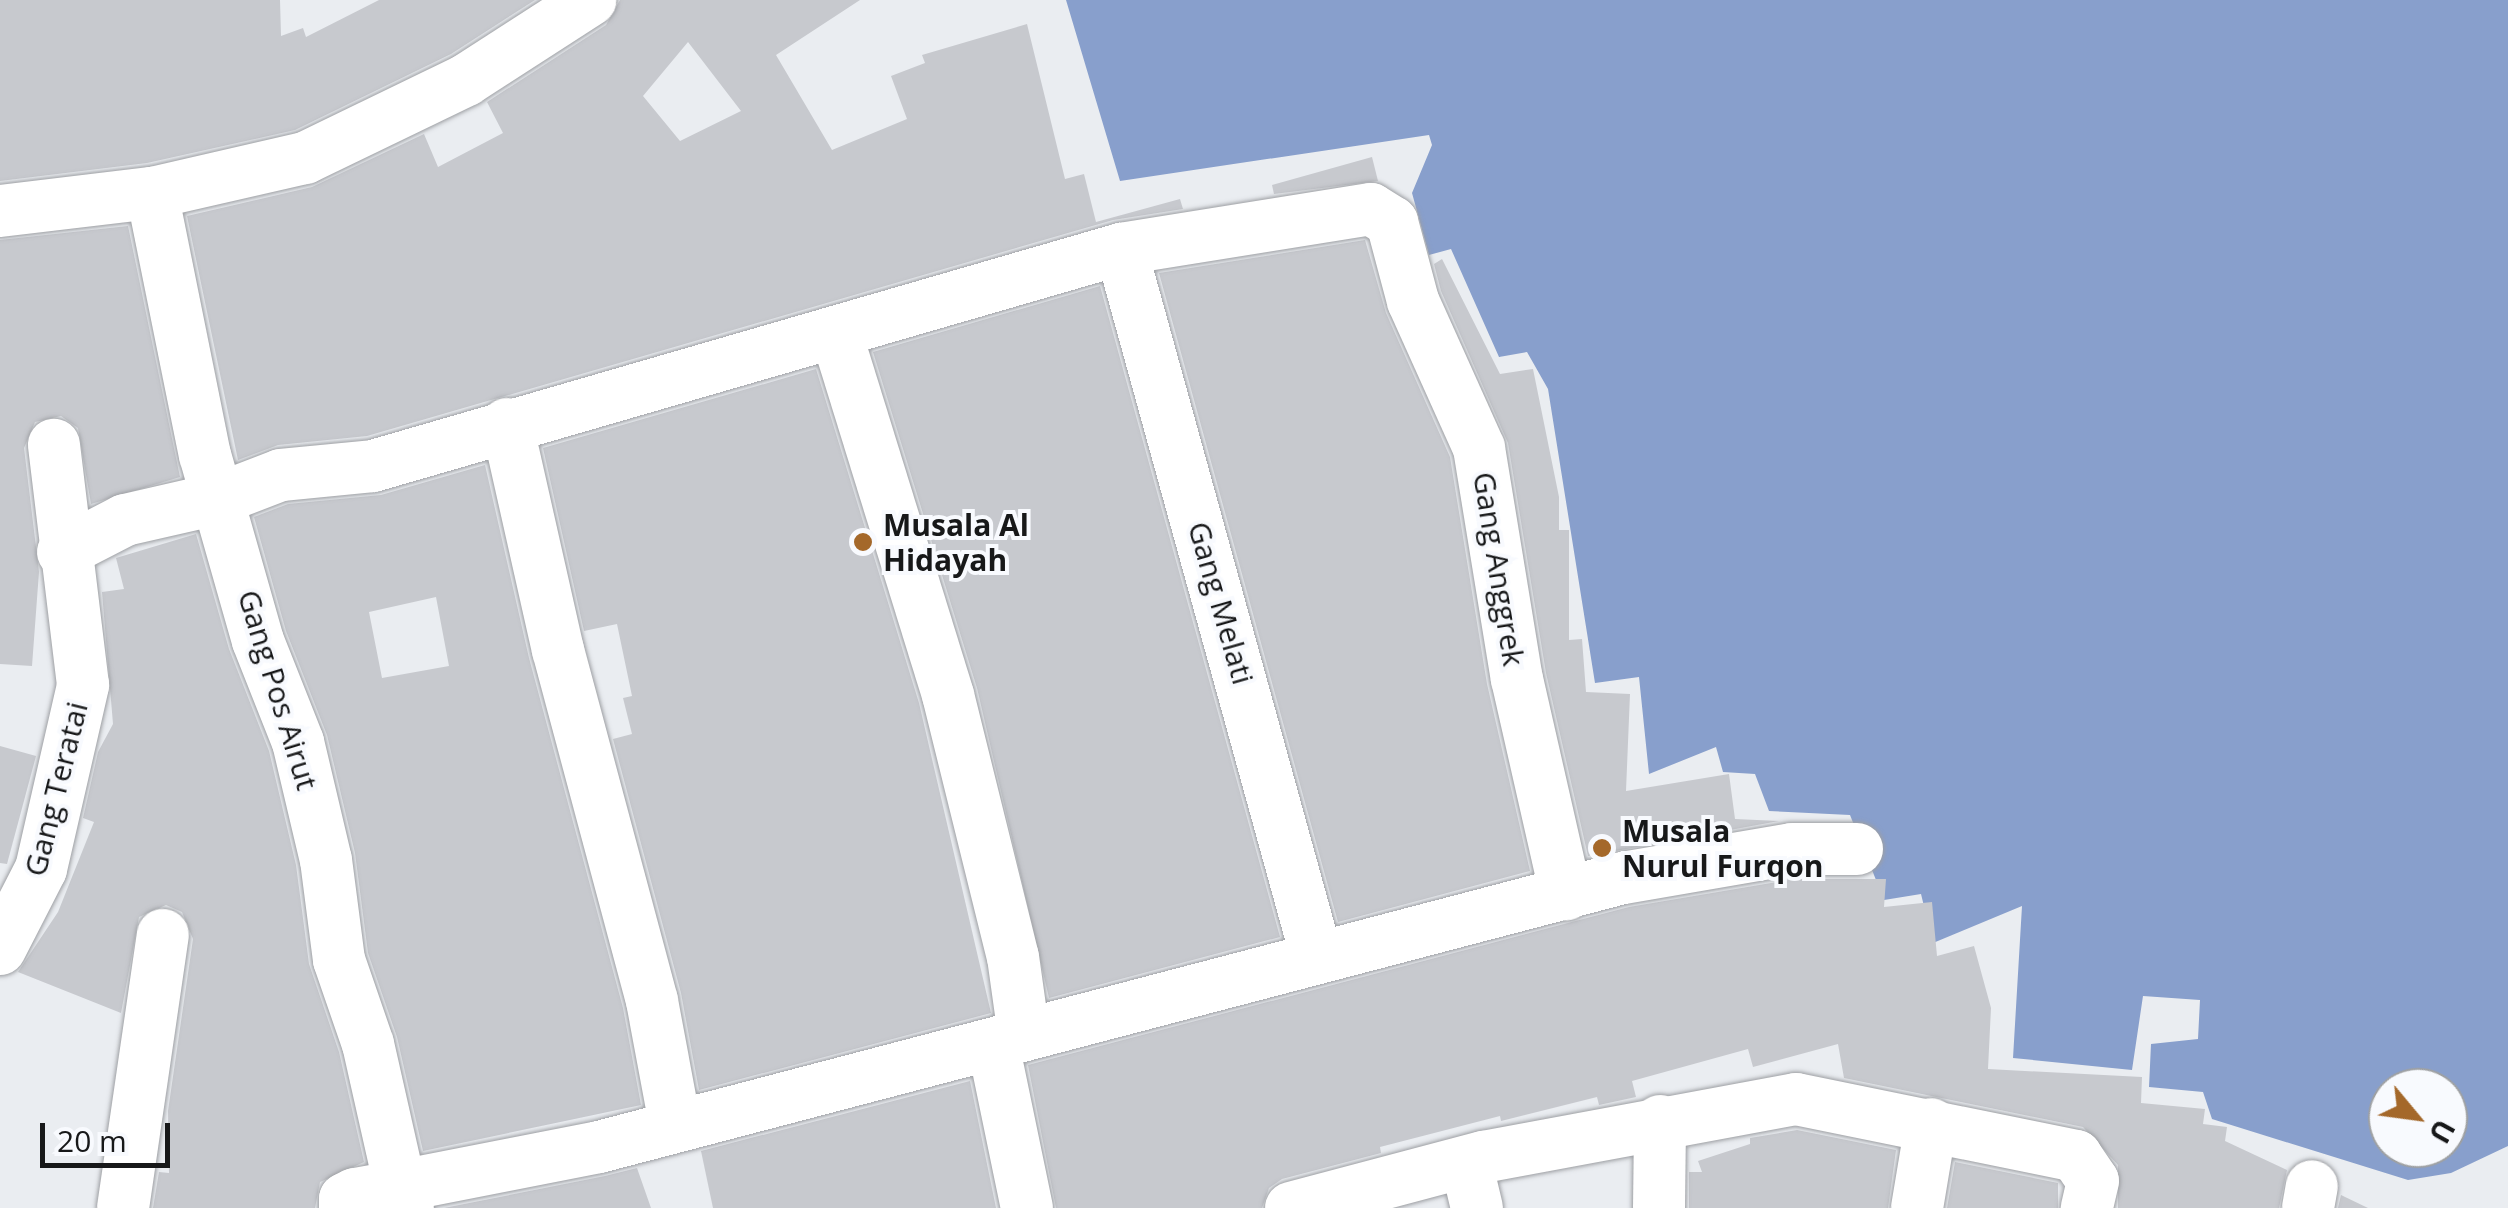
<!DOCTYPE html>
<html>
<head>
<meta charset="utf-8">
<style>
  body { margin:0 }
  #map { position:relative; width:2508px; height:1208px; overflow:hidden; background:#eaedf1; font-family:"Open Sans",sans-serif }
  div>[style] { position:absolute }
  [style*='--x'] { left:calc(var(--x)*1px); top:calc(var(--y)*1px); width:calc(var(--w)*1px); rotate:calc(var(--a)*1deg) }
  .water>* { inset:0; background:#889fcc }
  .building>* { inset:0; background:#c7c9ce }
  .roads { filter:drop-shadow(0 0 2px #9d9fa3) drop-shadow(0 0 2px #9d9fa3) }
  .minor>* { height:52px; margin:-26px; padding:0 26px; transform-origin:26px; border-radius:26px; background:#fff }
  .dots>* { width:28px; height:28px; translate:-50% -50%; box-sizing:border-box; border:5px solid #f8fafe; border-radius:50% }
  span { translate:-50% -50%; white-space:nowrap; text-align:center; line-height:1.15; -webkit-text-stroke:8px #f8fafe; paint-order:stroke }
  .poi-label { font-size:30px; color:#171819; font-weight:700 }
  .left { translate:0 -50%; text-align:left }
  .street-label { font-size:30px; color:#171819 }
  .north { position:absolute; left:2368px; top:1068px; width:100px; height:100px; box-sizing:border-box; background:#f8fafe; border:2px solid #9ea0a2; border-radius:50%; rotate:119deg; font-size:28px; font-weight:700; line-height:40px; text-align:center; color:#171819 }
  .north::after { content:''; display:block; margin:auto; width:35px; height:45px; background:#a4682a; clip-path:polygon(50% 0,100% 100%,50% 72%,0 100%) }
  .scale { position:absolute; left:40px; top:1123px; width:130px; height:45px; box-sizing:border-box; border:5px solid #171819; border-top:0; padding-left:12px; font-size:30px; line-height:35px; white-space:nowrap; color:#171819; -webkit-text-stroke:8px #f8fafe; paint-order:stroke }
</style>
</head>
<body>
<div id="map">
  <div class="water">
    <i style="clip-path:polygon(evenodd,1066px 0,2508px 0,2508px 1146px,2451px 1173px,2408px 1180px,2212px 1119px,2203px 1092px,2149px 1087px,2151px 1044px,2198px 1039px,2200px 1000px,2143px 996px,2132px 1070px,2013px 1058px,2022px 906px,1933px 943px,1921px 894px,1884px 900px,1850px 815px,1769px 811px,1755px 774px,1723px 772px,1716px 747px,1649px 774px,1639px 677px,1595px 683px,1548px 389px,1527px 352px,1499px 357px,1451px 249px,1429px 255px,1412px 193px,1432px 145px,1429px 135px,1120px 181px,1066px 0,2388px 1088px,2448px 1088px,2448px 1148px,2388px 1148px,2388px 1088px)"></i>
  </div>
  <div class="building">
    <i style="clip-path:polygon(0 0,280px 0,281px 36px,303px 28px,306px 37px,379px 0,535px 0,451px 54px,295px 130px,147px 163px,0 181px)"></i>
    <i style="clip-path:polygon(evenodd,620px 0,860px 0,776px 55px,832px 150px,907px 119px,891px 76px,925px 63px,922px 55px,1027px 24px,1065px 179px,1084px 174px,1096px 222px,1180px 199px,1183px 209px,1113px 220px,367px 436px,278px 445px,238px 460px,187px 216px,312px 187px,424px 134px,438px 167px,503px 133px,487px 102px,606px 25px,620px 0,688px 42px,741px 111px,680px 141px,643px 96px,688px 42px)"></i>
    <i style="clip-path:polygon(1372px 157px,1378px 181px,1274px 194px,1272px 185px)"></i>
    <i style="clip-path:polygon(128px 226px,180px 477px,91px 504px,78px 428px,61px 416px,35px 422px,24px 448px,39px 572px,32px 666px,0 664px,0 240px)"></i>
    <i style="clip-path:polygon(1365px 240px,1386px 313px,1450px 457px,1487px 684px,1530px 871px,1338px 922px,1159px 273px)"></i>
    <i style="clip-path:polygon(1442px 259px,1500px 374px,1533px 369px,1559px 497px,1559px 530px,1569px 530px,1569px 640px,1582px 639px,1586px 692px,1630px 694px,1626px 791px,1729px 774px,1735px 819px,1779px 821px,1588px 856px,1546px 673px,1508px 443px,1441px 291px,1434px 264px)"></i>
    <i style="clip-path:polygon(1100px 286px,1280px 937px,1049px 998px,977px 688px,873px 352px)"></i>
    <i style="clip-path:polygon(816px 369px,919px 703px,991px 1013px,699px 1090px,681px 993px,613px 739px,632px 734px,623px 698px,632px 696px,617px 624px,584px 631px,543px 448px)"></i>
    <i style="clip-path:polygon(evenodd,485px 465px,529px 658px,623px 1008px,641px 1105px,423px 1151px,397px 1037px,368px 953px,355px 853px,327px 735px,286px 631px,254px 517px,288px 504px,381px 495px,485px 465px,436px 597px,449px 666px,382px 678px,369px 612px,436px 597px)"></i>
    <i style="clip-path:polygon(196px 534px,229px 649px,269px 751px,296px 865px,309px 964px,339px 1052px,364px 1162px,320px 1182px,315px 1208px,153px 1208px,159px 1172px,169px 1173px,168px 1111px,193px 939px,182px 912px,166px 905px,139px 917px,121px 1013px,18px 972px,58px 912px,94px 822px,83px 818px,98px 752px,113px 724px,102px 592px,124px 589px,116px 558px)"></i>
    <i style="clip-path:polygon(0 746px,36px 756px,7px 864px,0 863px)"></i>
    <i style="clip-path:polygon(1795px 879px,1886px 879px,1884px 907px,1932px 902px,1937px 956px,1974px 946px,1991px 1008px,1988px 1069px,2142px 1077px,2141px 1103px,2205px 1109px,2203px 1124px,2227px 1127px,2225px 1141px,2287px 1170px,2279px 1208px,2118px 1208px,2118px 1165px,2083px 1127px,1844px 1078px,1838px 1044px,1753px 1067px,1748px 1049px,1632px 1081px,1636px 1097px,1599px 1105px,1597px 1097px,1501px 1121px,1500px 1116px,1380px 1147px,1381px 1153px,1282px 1179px,1269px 1188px,1262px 1208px,1056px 1208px,1028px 1065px,1629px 907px)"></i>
    <i style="clip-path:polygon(970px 1081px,996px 1208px,713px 1208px,701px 1151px)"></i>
    <i style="clip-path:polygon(1797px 1130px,1896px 1150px,1888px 1208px,1689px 1208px,1689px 1172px,1702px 1172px,1698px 1161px,1750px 1144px,1750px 1138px)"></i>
    <i style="clip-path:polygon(1955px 1162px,2058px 1183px,2058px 1208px,1947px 1208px)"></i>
    <i style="clip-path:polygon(637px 1168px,651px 1208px,444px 1208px,605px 1176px)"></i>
    <i style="clip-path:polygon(2341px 1195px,2368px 1208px,2338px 1208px)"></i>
  </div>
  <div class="roads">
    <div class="minor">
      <i style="--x:152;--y:193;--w:267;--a:78.6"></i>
      <i style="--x:205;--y:455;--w:193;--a:74.1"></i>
      <i style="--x:258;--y:641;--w:109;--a:68.4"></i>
      <i style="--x:298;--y:742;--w:121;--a:76.7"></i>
      <i style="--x:326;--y:860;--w:101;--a:82.6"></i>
      <i style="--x:339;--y:960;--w:89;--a:71"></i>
      <i style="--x:368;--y:1044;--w:146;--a:77.3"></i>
      <i style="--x:400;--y:1186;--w:203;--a:-11.1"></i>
      <i style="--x:599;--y:1147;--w:1059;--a:-14.72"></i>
      <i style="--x:1623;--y:878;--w:171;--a:-9.7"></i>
      <i style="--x:1792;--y:849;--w:65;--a:0"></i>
      <i style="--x:0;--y:211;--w:153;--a:-6.8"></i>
      <i style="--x:152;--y:193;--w:157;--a:-12.9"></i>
      <i style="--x:305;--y:158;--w:179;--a:-25.8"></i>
      <i style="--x:466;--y:80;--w:148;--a:-32.8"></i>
      <i style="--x:1121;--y:249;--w:736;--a:74.55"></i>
      <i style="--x:836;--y:333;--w:379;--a:72.8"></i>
      <i style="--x:948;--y:695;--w:270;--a:76.1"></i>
      <i style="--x:1013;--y:957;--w:79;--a:82"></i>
      <i style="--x:507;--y:424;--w:232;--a:77.3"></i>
      <i style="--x:558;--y:650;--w:363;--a:75"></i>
      <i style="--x:652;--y:1001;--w:125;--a:79.4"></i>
      <i style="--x:63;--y:552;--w:70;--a:-27.3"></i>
      <i style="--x:125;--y:520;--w:98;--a:-12.9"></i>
      <i style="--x:221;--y:498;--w:64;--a:-21"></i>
      <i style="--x:281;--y:475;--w:92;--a:-5.6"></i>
      <i style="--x:373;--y:466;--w:779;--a:-16.18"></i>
      <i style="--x:1121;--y:249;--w:253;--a:-9.1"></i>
      <i style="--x:1371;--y:209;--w:25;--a:32"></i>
      <i style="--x:1392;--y:222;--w:82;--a:75.1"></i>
      <i style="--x:1413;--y:301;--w:161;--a:65.8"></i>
      <i style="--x:1479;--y:448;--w:234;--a:80.7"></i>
      <i style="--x:1517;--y:679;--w:221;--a:77.2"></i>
      <i style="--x:0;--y:949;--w:90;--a:-62.9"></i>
      <i style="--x:41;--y:869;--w:189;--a:-77.1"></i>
      <i style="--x:83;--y:685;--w:242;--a:-96.9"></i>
      <i style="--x:993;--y:1044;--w:167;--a:78.3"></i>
      <i style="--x:1466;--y:1162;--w:47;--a:76.6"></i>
      <i style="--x:123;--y:1208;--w:276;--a:-81.7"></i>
      <i style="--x:345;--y:1208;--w:9;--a:-90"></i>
      <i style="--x:345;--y:1199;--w:11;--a:-27"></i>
      <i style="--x:355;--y:1194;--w:46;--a:-10.1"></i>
      <i style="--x:400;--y:1186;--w:23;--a:70"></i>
      <i style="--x:1291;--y:1208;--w:199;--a:-14.9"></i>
      <i style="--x:1483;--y:1157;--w:318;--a:-10.5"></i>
      <i style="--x:1796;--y:1099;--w:286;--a:11.5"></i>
      <i style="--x:2076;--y:1156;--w:30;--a:56"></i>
      <i style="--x:2093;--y:1181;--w:28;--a:103"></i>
      <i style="--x:1659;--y:1208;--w:87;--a:-89.3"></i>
      <i style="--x:1917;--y:1208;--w:85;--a:-80.5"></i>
      <i style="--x:2308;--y:1208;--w:22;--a:-80"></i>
    </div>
  </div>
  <div class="dots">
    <i style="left:863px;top:542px;background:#a4682a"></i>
    <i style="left:1602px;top:848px;background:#a4682a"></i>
  </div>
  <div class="poi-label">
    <span class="left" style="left:883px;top:542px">Musala Al<br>Hidayah</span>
    <span class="left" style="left:1622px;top:848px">Musala<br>Nurul Furqon</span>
  </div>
  <div class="street-label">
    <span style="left:1499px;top:569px;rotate:81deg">Gang Anggrek</span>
    <span style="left:1221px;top:603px;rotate:74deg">Gang Melati</span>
    <span style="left:278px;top:690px;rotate:73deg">Gang Pos Airut</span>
    <span style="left:56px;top:789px;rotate:-76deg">Gang Teratai</span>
  </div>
  <div class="north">U</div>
  <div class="scale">20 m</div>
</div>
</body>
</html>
